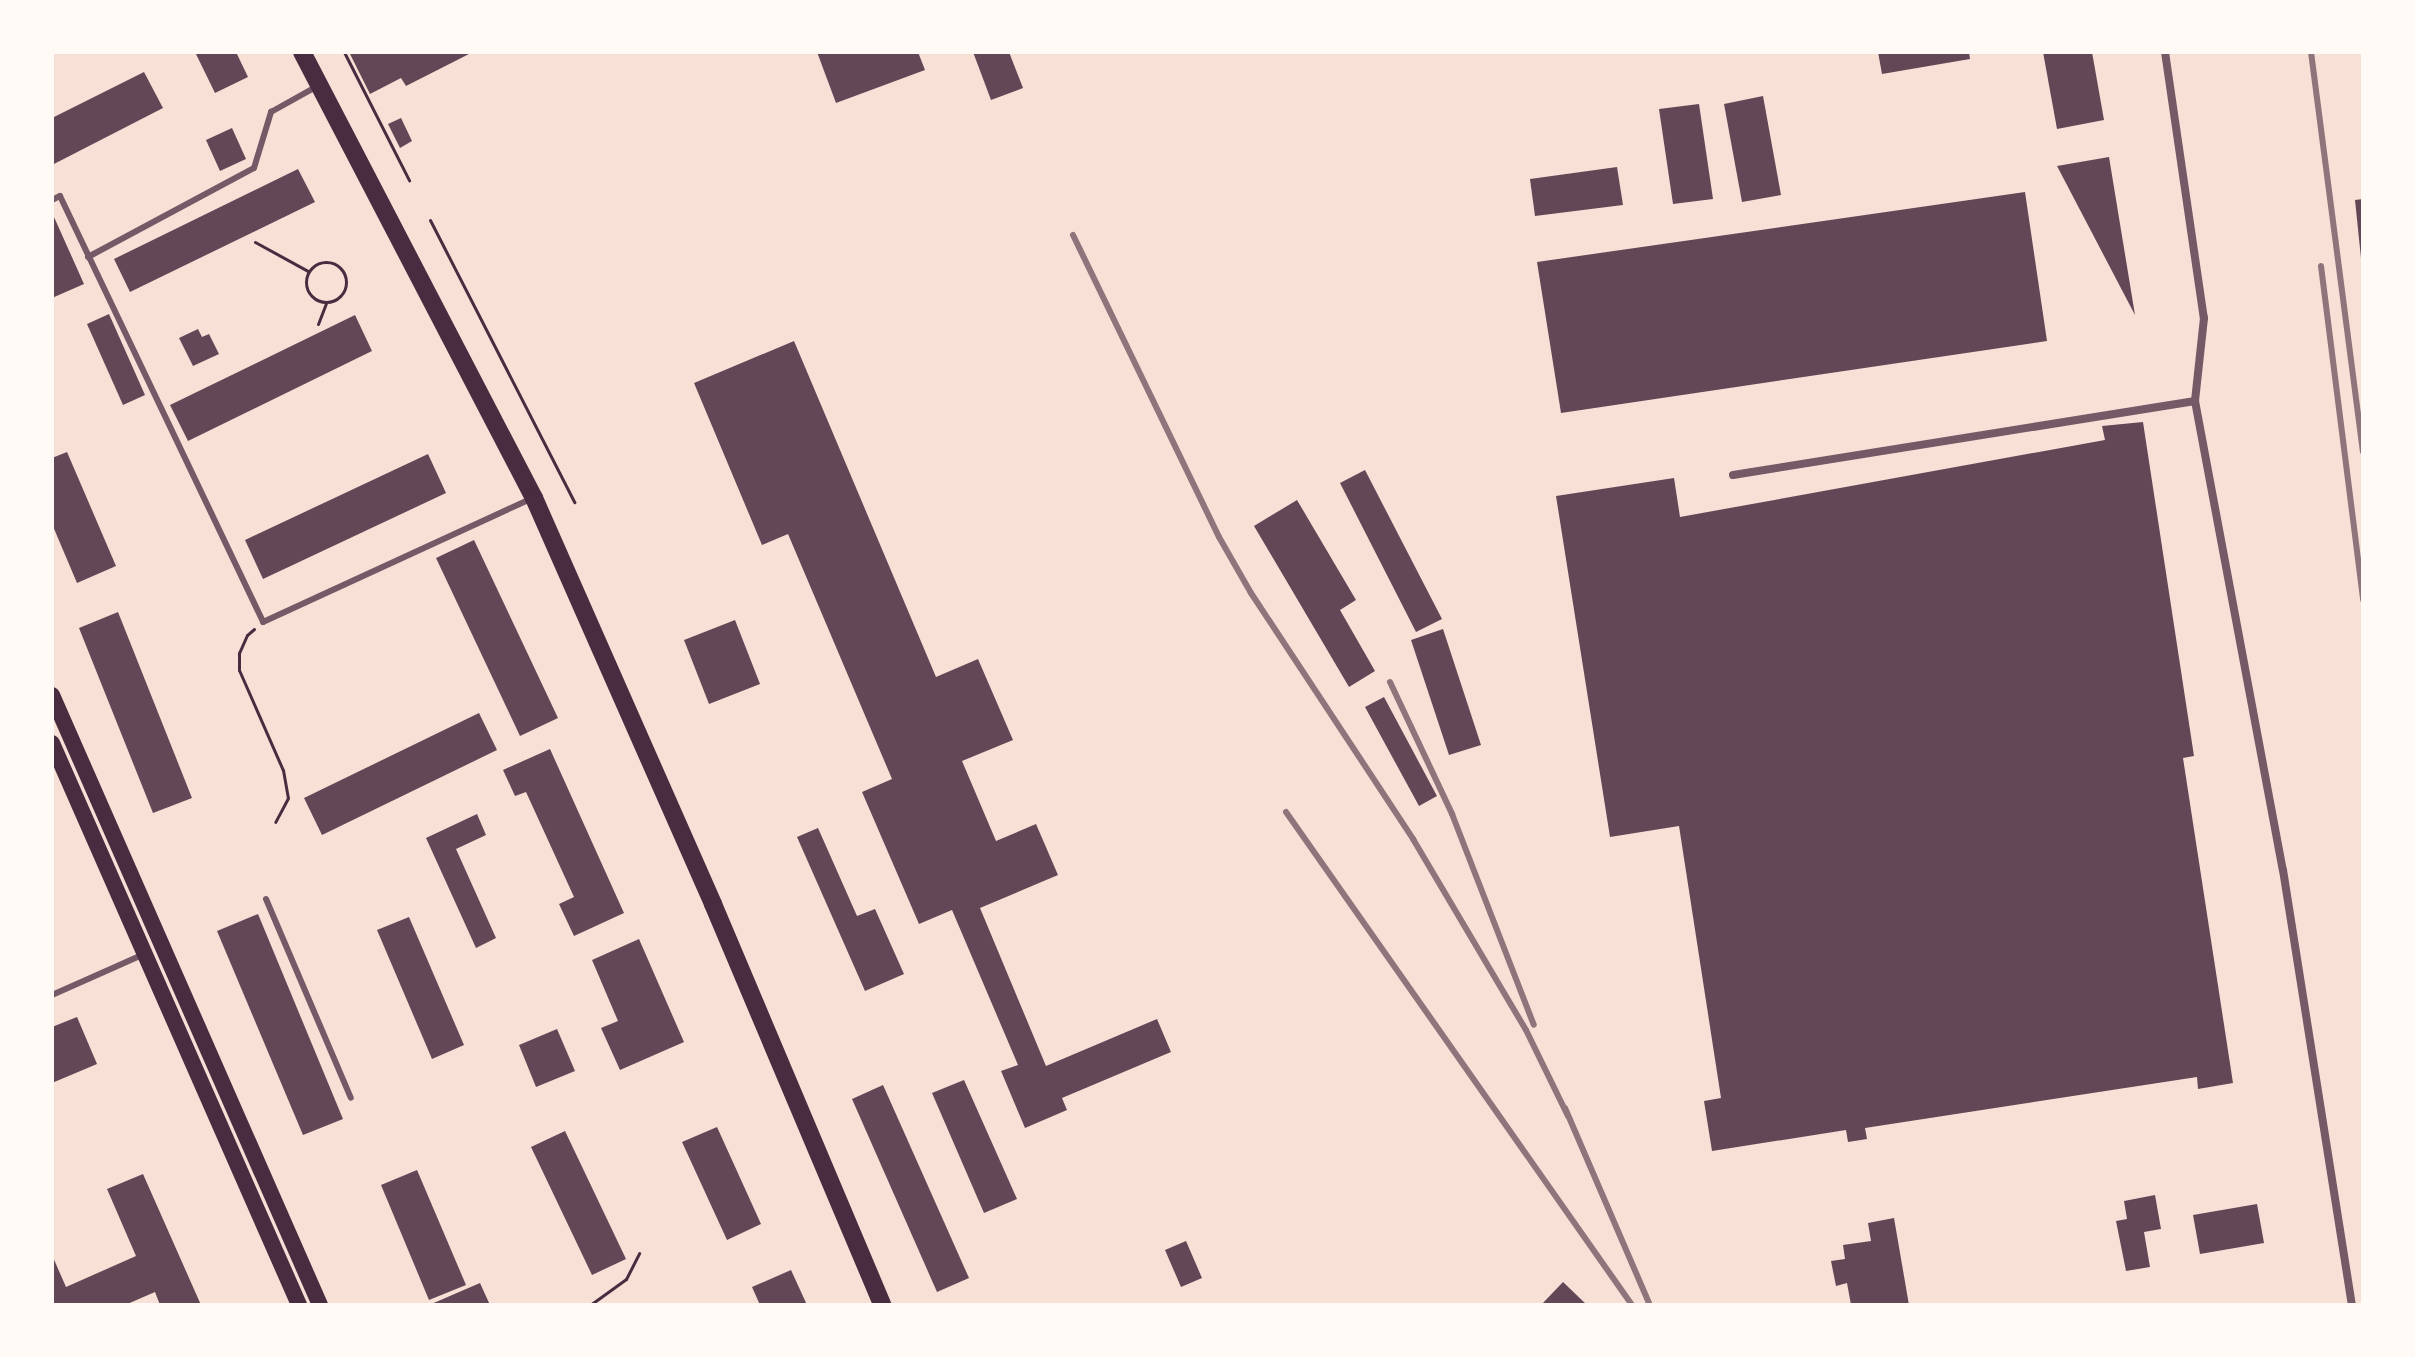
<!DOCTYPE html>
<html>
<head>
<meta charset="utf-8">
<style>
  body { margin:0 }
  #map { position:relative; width:2415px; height:1357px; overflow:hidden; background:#f7e1d7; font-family:"Roboto Condensed",sans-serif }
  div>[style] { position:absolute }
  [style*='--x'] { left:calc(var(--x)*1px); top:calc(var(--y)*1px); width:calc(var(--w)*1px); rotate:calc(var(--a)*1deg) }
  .building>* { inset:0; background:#644757 }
  .path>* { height:3px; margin:-1.5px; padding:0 1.5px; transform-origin:1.5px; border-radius:1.5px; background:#4a2c40 }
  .path>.ring { margin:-1.5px; padding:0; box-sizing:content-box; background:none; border:3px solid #4a2c40; border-radius:50% }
  .service>* { height:6px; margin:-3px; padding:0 3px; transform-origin:3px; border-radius:3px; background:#755966 }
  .minor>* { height:8px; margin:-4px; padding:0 4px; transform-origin:4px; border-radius:4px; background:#755966 }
  .secondary>* { height:16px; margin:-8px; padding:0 8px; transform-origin:8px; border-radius:8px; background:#4a2c40 }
  .primary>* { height:18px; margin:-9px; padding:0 9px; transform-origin:9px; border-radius:9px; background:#4a2c40 }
  .rail>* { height:6px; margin:-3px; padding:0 3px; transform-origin:3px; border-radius:3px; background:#8f747c }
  span { translate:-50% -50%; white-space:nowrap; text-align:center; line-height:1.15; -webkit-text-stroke:7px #fffaf5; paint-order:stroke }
  .frame { position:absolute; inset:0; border:54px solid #fffaf5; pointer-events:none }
</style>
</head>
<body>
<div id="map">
  <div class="building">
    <i style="clip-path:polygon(195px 52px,236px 52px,248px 77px,215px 93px)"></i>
    <i style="clip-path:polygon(349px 52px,473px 52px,406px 86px,401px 78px,370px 94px)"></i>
    <i style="clip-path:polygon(817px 52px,918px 52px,925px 70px,836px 103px)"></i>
    <i style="clip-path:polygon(973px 52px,1009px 52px,1023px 88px,991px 100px)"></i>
    <i style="clip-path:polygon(1878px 52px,1969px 52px,1970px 59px,1882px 74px)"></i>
    <i style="clip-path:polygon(2043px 52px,2092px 52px,2104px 120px,2057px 129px)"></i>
    <i style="clip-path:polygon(144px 72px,163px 108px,52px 165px,52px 118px)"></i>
    <i style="clip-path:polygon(1763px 96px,1781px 195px,1742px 202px,1724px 104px)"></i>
    <i style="clip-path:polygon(1699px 104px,1713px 199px,1673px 204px,1659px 109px)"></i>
    <i style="clip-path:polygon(401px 118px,412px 141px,400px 148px,388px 124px)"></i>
    <i style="clip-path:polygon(232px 128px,246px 159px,220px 171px,206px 140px)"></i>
    <i style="clip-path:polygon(2109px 157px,2135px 315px,2057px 166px)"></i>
    <i style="clip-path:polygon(1617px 167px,1623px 205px,1535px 216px,1530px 179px)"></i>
    <i style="clip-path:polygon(298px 169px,315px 202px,130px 292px,114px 259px)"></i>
    <i style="clip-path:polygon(2025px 192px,2047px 341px,1561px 413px,1537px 262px)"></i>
    <i style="clip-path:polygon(2363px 199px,2363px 258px,2361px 258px,2355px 200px)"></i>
    <i style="clip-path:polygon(54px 217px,84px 284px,52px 298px,52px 218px)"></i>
    <i style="clip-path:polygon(109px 314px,145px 395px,123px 405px,87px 324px)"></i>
    <i style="clip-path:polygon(355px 315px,372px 351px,188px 441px,170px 405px)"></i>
    <i style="clip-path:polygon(198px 329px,202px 337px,209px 334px,219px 354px,193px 366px,179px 338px)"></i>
    <i style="clip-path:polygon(794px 341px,936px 677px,978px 659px,1013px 740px,962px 761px,996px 841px,1036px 824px,1058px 875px,980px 908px,1046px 1066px,1157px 1019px,1171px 1052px,1062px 1098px,1067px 1110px,1025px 1128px,1001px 1071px,1018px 1065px,952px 910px,919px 924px,862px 792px,892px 779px,788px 534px,762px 545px,694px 383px)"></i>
    <i style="clip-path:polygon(2143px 422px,2194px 756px,2183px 758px,2233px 1083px,2198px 1089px,2197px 1077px,1865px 1128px,1867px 1139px,1848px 1142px,1846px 1130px,1712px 1151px,1704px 1101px,1721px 1098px,1679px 826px,1610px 837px,1556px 496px,1674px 478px,1680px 517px,2105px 440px,2102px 426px)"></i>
    <i style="clip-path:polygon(67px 452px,116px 566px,77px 583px,52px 524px,52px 458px)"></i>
    <i style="clip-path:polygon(428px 454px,446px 493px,263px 579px,245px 540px)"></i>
    <i style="clip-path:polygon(1365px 470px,1442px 619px,1416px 632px,1340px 483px)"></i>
    <i style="clip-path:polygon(1297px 500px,1356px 600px,1340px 610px,1375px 671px,1349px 687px,1254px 526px)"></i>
    <i style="clip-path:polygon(474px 540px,558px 718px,520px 736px,436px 558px)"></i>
    <i style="clip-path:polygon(118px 612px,192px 798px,153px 813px,79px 628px)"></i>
    <i style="clip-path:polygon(735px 620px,760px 684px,709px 704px,684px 640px)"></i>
    <i style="clip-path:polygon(1443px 629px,1481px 745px,1449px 755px,1411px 640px)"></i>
    <i style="clip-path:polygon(1384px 697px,1437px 796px,1419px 806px,1365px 707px)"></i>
    <i style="clip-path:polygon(479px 713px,497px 750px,322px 835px,304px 798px)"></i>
    <i style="clip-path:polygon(550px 749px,624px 913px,574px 936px,559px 904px,574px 897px,526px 792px,515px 796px,503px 770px)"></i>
    <i style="clip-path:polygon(477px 814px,486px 835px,456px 849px,496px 938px,476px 948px,426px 838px)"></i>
    <i style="clip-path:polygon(818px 828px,857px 916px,875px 909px,904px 974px,865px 991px,797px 837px)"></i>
    <i style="clip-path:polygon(258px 914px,343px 1119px,303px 1135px,217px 931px)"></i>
    <i style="clip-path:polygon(409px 917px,464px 1045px,432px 1059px,377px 930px)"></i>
    <i style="clip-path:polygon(639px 939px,684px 1042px,620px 1070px,601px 1028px,618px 1021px,592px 960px)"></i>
    <i style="clip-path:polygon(77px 1017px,97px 1064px,52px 1083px,52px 1027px)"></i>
    <i style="clip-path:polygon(557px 1029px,575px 1071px,536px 1087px,519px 1045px)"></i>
    <i style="clip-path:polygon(964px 1080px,1017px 1199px,984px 1213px,932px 1093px)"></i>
    <i style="clip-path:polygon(883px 1085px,969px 1278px,937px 1292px,852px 1099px)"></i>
    <i style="clip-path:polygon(717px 1127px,761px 1224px,727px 1240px,682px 1142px)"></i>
    <i style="clip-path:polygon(565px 1131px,626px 1259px,592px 1275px,531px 1147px)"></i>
    <i style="clip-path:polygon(417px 1170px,466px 1285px,429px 1300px,381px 1185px)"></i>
    <i style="clip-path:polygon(143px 1174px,201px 1305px,160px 1305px,155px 1292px,125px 1305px,52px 1305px,52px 1255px,66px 1287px,136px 1256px,107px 1189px)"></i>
    <i style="clip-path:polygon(2155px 1195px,2161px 1229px,2144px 1232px,2150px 1267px,2126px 1271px,2116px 1221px,2127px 1219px,2124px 1201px)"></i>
    <i style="clip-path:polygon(2257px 1204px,2264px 1243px,2200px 1254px,2193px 1215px)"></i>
    <i style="clip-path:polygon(1894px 1218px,1909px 1305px,1851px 1305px,1847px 1283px,1836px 1286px,1831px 1261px,1845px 1259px,1843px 1245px,1871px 1241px,1868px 1223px)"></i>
    <i style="clip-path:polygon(1186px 1241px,1202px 1278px,1181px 1287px,1165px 1250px)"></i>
    <i style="clip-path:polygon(791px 1270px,807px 1305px,760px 1305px,752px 1287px)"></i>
    <i style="clip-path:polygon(1563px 1282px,1587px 1305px,1541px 1305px)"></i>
    <i style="clip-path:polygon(480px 1283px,490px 1305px,429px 1305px)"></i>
  </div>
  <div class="path">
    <i style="--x:344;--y:52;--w:144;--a:63.1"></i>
    <i style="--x:430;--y:220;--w:317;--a:62.9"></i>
    <i style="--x:255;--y:242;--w:60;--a:28.7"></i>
    <i class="ring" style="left:306px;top:262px;width:37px;height:37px"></i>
    <i style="--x:318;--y:324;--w:22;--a:-69"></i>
    <i style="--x:254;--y:629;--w:9;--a:139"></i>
    <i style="--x:247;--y:635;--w:20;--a:114"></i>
    <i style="--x:239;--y:653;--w:17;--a:90"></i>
    <i style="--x:239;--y:670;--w:109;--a:66.3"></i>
    <i style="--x:283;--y:770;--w:28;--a:80"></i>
    <i style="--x:288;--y:798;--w:27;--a:118"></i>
    <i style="--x:590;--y:1305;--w:44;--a:-35.8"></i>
    <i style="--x:626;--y:1279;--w:29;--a:-63"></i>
  </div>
  <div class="service">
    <i style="--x:52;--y:200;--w:9;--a:-27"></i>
    <i style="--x:60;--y:196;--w:472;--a:64.5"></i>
    <i style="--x:263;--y:622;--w:295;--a:-24.7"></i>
    <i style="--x:88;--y:257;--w:188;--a:-28.2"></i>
    <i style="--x:254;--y:168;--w:59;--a:-73.1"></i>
    <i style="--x:271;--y:112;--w:51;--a:-29.1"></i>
    <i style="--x:266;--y:899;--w:216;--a:66.9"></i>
    <i style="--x:52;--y:995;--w:101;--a:-24"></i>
  </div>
  <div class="minor">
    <i style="--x:2165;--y:52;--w:269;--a:81.7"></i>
    <i style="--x:2204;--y:318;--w:83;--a:96.2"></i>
    <i style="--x:2195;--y:401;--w:477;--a:79.4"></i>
    <i style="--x:2283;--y:870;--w:440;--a:81"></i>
    <i style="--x:1733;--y:475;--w:468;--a:-9.1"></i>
  </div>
  <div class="secondary">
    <i style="--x:52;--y:695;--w:666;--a:66.28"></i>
    <i style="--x:52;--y:743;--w:614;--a:66.27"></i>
  </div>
  <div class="primary">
    <i style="--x:302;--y:52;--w:503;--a:62.52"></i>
    <i style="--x:534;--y:498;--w:444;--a:66.2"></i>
    <i style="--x:713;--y:904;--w:435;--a:67.1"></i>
  </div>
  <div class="rail">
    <i style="--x:2311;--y:52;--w:403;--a:82.6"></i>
    <i style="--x:1073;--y:235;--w:335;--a:64.2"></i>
    <i style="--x:1219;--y:537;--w:64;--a:60.3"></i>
    <i style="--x:1251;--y:593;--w:295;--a:56.6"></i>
    <i style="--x:1413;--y:839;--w:222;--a:59.4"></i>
    <i style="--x:1526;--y:1030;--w:96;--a:64"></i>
    <i style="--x:2321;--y:266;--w:337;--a:82.8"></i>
    <i style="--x:1390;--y:682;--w:146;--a:64.8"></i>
    <i style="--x:1452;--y:814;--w:226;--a:68.8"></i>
    <i style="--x:1286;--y:812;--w:602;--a:54.94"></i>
    <i style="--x:1565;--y:1108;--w:215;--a:66.7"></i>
  </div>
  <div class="frame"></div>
</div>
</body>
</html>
